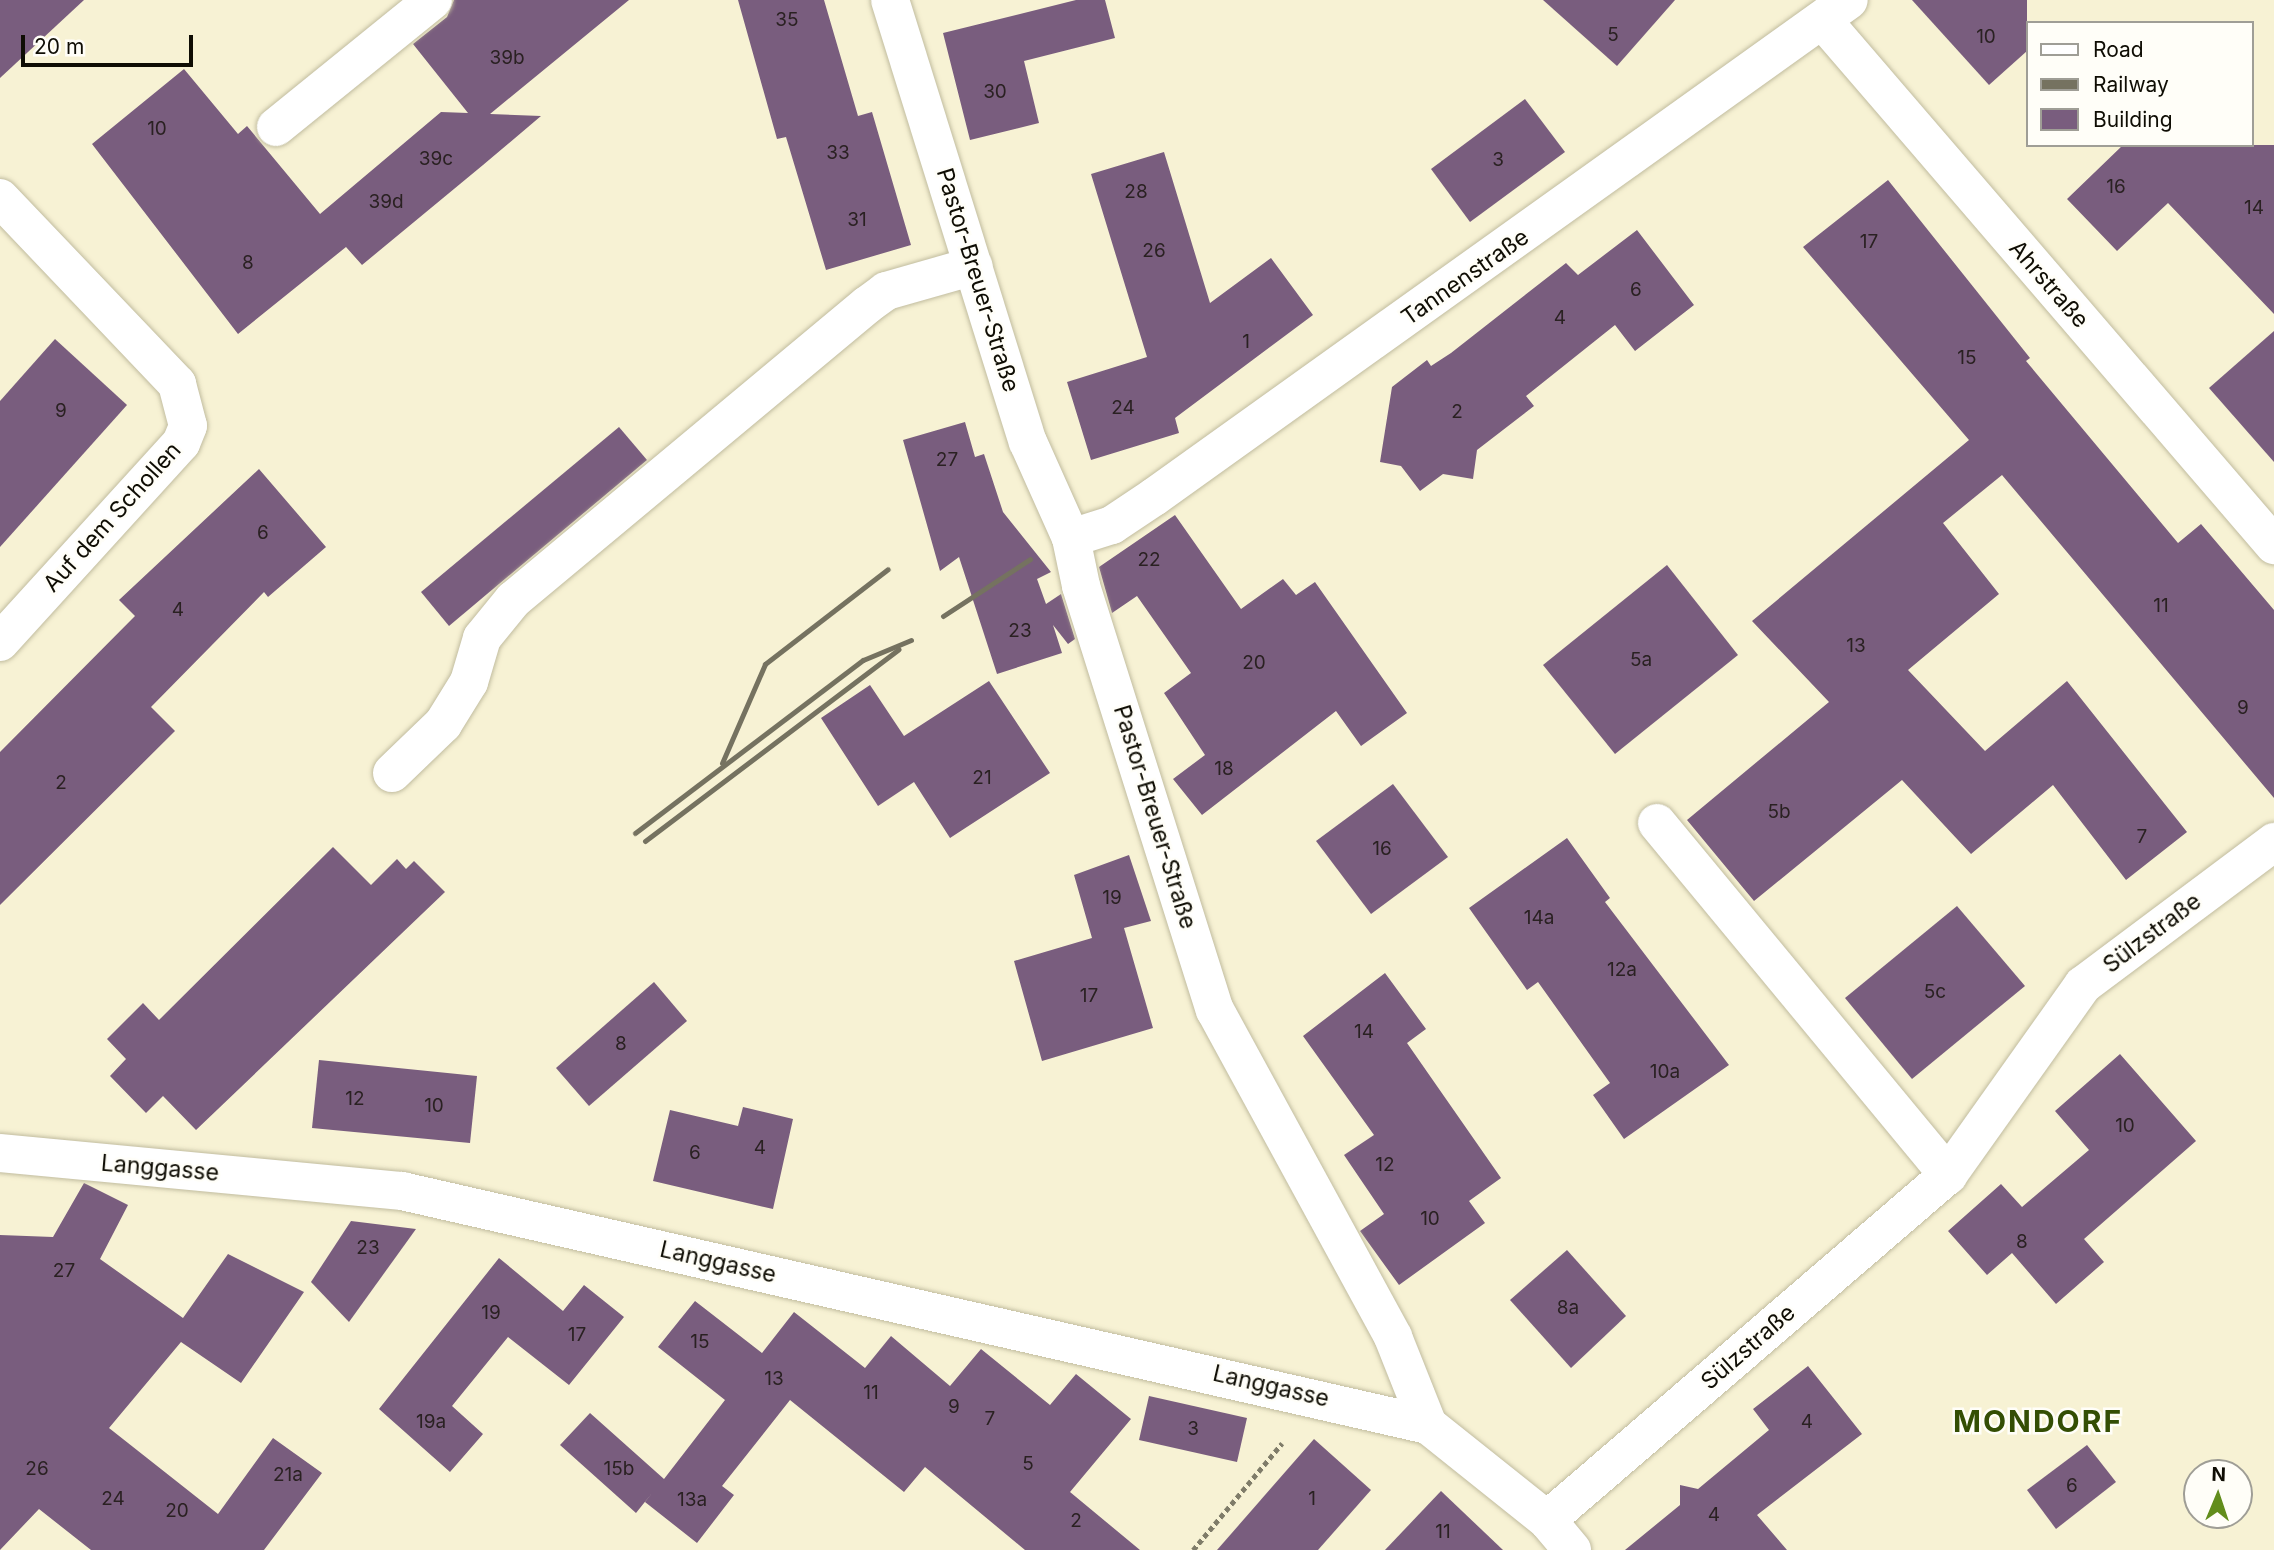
<!DOCTYPE html>
<html>
<head>
<meta charset="utf-8">
<style>
  body { margin:0 }
  #map { position:relative; width:2274px; height:1550px; overflow:hidden; background:#f7f2d4; font-family:Inter,sans-serif }
  div>[style] { position:absolute }
  [style*='--x'] { left:calc(var(--x)*1px); top:calc(var(--y)*1px); width:calc(var(--w)*1px); rotate:calc(var(--a)*1deg) }
  .building>* { inset:0; background:#795d7e }
  .path>* { height:4.5px; margin-top:-2.25px; transform-origin:0; background:repeating-linear-gradient(90deg,#7f7c69 0 5px,transparent 0 8.5px) }
  .roads { filter:drop-shadow(0 0 2px #c1bc9f) drop-shadow(0 0 2px #c1bc9f) }
  .minor>* { height:38px; margin:-19px; padding:0 19px; transform-origin:19px; border-radius:19px; background:#fff }
  .rail>* { height:5px; margin:-2.5px; padding:0 2.5px; transform-origin:2.5px; border-radius:2.5px; background:#757260 }
  span { translate:-50% -50%; white-space:nowrap; text-align:center; line-height:1.15; -webkit-text-stroke:5px #fffef8; paint-order:stroke }
  .number-label { font-size:19px; color:#2a2122 }
  .number-label span { -webkit-text-stroke-width:0 }
  .street-label { font-size:23px; color:#0f0d04 }
  .district-label { font-size:30px; color:#344e04; font-weight:700; letter-spacing:2px }
  .legend { position:absolute; left:2026px; top:21px; width:228px; height:126px; box-sizing:border-box; background:#fffef8; border:2px solid #9f9e96; margin:0; padding:9px 12px; list-style:none; font-size:21px; color:#0f0d04 }
  .legend li { display:flex; align-items:center; gap:14px; height:35px }
  .legend b { width:35px; border:2px solid #9f9e96 }
  .north { position:absolute; left:2183px; top:1459px; width:70px; height:70px; box-sizing:border-box; background:#fffef8; border:2px solid #9f9e96; border-radius:50%; rotate:2deg; font-size:19px; font-weight:700; line-height:28px; text-align:center; color:#0f0d04 }
  .north::after { content:''; display:block; margin:auto; width:24px; height:32px; background:#628d1c; clip-path:polygon(50% 0,100% 100%,50% 72%,0 100%) }
  .scale { position:absolute; left:21px; top:35px; width:172px; height:32px; box-sizing:border-box; border:4px solid #0f0d04; border-top:0; padding-left:9px; font-size:21px; line-height:24px; white-space:nowrap; color:#0f0d04; -webkit-text-stroke:5px #fffef8; paint-order:stroke }
</style>
</head>
<body>
<div id="map">
  <div class="building">
    <i style="clip-path:polygon(0 0,84px 0,0 78px)"></i>
    <i style="clip-path:polygon(454px 0,629px 0,490px 114px,541px 116px,483px 165px,362px 265px,346px 247px,238px 334px,92px 144px,184px 69px,238px 134px,247px 126px,320px 214px,441px 112px,468px 113px,413px 44px,447px 17px)"></i>
    <i style="clip-path:polygon(738px 0,824px 0,858px 116px,872px 112px,911px 245px,826px 270px,786px 137px,777px 139px)"></i>
    <i style="clip-path:polygon(1076px 0,1105px 0,1115px 38px,1024px 61px,1039px 123px,970px 140px,943px 33px)"></i>
    <i style="clip-path:polygon(1543px 0,1675px 0,1617px 66px)"></i>
    <i style="clip-path:polygon(1912px 0,2027px 0,2027px 51px,1989px 85px)"></i>
    <i style="clip-path:polygon(1525px 99px,1565px 152px,1470px 222px,1431px 169px)"></i>
    <i style="clip-path:polygon(2123px 145px,2274px 145px,2274px 314px,2168px 203px,2117px 251px,2067px 199px)"></i>
    <i style="clip-path:polygon(1164px 152px,1210px 303px,1271px 258px,1313px 315px,1175px 418px,1179px 433px,1091px 460px,1067px 382px,1147px 357px,1091px 174px)"></i>
    <i style="clip-path:polygon(1888px 180px,2030px 358px,2026px 361px,2178px 543px,2201px 524px,2274px 610px,2274px 798px,2002px 475px,1943px 523px,1999px 594px,1908px 670px,1985px 751px,2067px 681px,2187px 832px,2126px 880px,2053px 785px,1971px 854px,1902px 780px,1754px 901px,1687px 820px,1829px 702px,1752px 621px,1969px 440px,1803px 247px)"></i>
    <i style="clip-path:polygon(1637px 230px,1694px 305px,1635px 351px,1615px 325px,1526px 396px,1534px 406px,1477px 450px,1473px 479px,1443px 474px,1420px 491px,1401px 466px,1380px 462px,1392px 387px,1427px 360px,1431px 366px,1451px 353px,1566px 263px,1578px 275px)"></i>
    <i style="clip-path:polygon(2274px 331px,2274px 462px,2209px 388px)"></i>
    <i style="clip-path:polygon(55px 339px,127px 405px,0 547px,0 401px)"></i>
    <i style="clip-path:polygon(965px 422px,975px 457px,984px 454px,1003px 512px,1051px 572px,1037px 579px,1046px 604px,1061px 594px,1075px 639px,1068px 644px,1053px 625px,1062px 653px,997px 674px,959px 557px,940px 571px,903px 440px)"></i>
    <i style="clip-path:polygon(619px 427px,647px 460px,449px 626px,421px 592px)"></i>
    <i style="clip-path:polygon(259px 469px,326px 547px,268px 597px,264px 592px,151px 707px,175px 731px,0 905px,0 752px,135px 616px,119px 600px)"></i>
    <i style="clip-path:polygon(1175px 515px,1241px 609px,1283px 579px,1296px 595px,1315px 582px,1407px 713px,1361px 746px,1336px 711px,1202px 815px,1173px 779px,1205px 755px,1164px 693px,1191px 673px,1137px 596px,1112px 613px,1099px 567px)"></i>
    <i style="clip-path:polygon(1667px 565px,1738px 655px,1615px 754px,1543px 665px)"></i>
    <i style="clip-path:polygon(989px 681px,1050px 773px,950px 838px,914px 782px,878px 806px,821px 718px,870px 685px,904px 736px)"></i>
    <i style="clip-path:polygon(1393px 784px,1448px 857px,1371px 914px,1316px 841px)"></i>
    <i style="clip-path:polygon(1567px 838px,1610px 898px,1605px 902px,1729px 1065px,1624px 1139px,1593px 1095px,1610px 1083px,1538px 982px,1527px 990px,1469px 908px)"></i>
    <i style="clip-path:polygon(333px 847px,371px 885px,397px 859px,406px 869px,414px 861px,445px 892px,196px 1130px,163px 1096px,146px 1113px,110px 1076px,126px 1059px,107px 1039px,143px 1003px,159px 1020px)"></i>
    <i style="clip-path:polygon(1129px 855px,1151px 921px,1124px 928px,1153px 1028px,1042px 1061px,1014px 961px,1092px 938px,1074px 875px)"></i>
    <i style="clip-path:polygon(1957px 906px,2025px 986px,1912px 1079px,1845px 998px)"></i>
    <i style="clip-path:polygon(1385px 973px,1426px 1029px,1407px 1043px,1501px 1178px,1469px 1201px,1485px 1223px,1399px 1285px,1360px 1231px,1384px 1214px,1344px 1155px,1374px 1135px,1303px 1036px)"></i>
    <i style="clip-path:polygon(654px 982px,687px 1021px,589px 1106px,556px 1068px)"></i>
    <i style="clip-path:polygon(2120px 1054px,2196px 1141px,2084px 1239px,2104px 1262px,2056px 1304px,2012px 1253px,1987px 1275px,1948px 1231px,2001px 1184px,2022px 1207px,2089px 1150px,2055px 1111px)"></i>
    <i style="clip-path:polygon(319px 1060px,477px 1076px,470px 1143px,312px 1128px)"></i>
    <i style="clip-path:polygon(743px 1107px,793px 1119px,773px 1209px,653px 1181px,670px 1110px,738px 1126px)"></i>
    <i style="clip-path:polygon(84px 1183px,128px 1205px,100px 1259px,183px 1318px,228px 1254px,304px 1292px,241px 1383px,181px 1342px,109px 1428px,218px 1514px,273px 1438px,322px 1473px,264px 1550px,91px 1550px,39px 1509px,0 1550px,0 1235px,53px 1237px)"></i>
    <i style="clip-path:polygon(351px 1221px,416px 1229px,349px 1322px,311px 1282px)"></i>
    <i style="clip-path:polygon(1567px 1250px,1626px 1316px,1571px 1368px,1510px 1300px)"></i>
    <i style="clip-path:polygon(499px 1258px,563px 1311px,584px 1285px,624px 1317px,569px 1385px,508px 1337px,452px 1406px,483px 1434px,450px 1472px,379px 1409px)"></i>
    <i style="clip-path:polygon(695px 1301px,762px 1353px,794px 1312px,865px 1368px,891px 1336px,950px 1386px,981px 1349px,1050px 1405px,1076px 1374px,1131px 1419px,1070px 1492px,1140px 1550px,1025px 1550px,925px 1467px,904px 1492px,790px 1400px,722px 1486px,734px 1495px,697px 1543px,645px 1502px,652px 1493px,636px 1513px,560px 1445px,590px 1413px,664px 1479px,725px 1400px,658px 1347px)"></i>
    <i style="clip-path:polygon(1808px 1366px,1862px 1434px,1757px 1515px,1787px 1550px,1625px 1550px,1680px 1505px,1680px 1485px,1698px 1489px,1769px 1430px,1753px 1409px)"></i>
    <i style="clip-path:polygon(1149px 1396px,1247px 1418px,1237px 1462px,1139px 1440px)"></i>
    <i style="clip-path:polygon(1314px 1439px,1371px 1490px,1318px 1550px,1217px 1550px)"></i>
    <i style="clip-path:polygon(2087px 1445px,2116px 1482px,2056px 1529px,2027px 1490px)"></i>
    <i style="clip-path:polygon(1441px 1491px,1503px 1550px,1385px 1550px)"></i>
  </div>
  <div class="path">
    <i style="--x:1193;--y:1550;--w:139;--a:-50.2"></i>
  </div>
  <div class="roads">
    <div class="minor">
      <i style="--x:890;--y:0;--w:463;--a:72.7"></i>
      <i style="--x:1028;--y:442;--w:105;--a:65.9"></i>
      <i style="--x:1071;--y:538;--w:49;--a:78.2"></i>
      <i style="--x:1081;--y:586;--w:445;--a:72.5"></i>
      <i style="--x:1215;--y:1010;--w:372;--a:61.4"></i>
      <i style="--x:1393;--y:1337;--w:95;--a:68.3"></i>
      <i style="--x:1428;--y:1425;--w:152;--a:38.6"></i>
      <i style="--x:1547;--y:1520;--w:39;--a:50"></i>
      <i style="--x:1825;--y:23;--w:689;--a:49.3"></i>
      <i style="--x:276;--y:127;--w:202;--a:-39"></i>
      <i style="--x:0;--y:198;--w:257;--a:46.4"></i>
      <i style="--x:177;--y:384;--w:43;--a:75.3"></i>
      <i style="--x:188;--y:426;--w:18;--a:112"></i>
      <i style="--x:181;--y:443;--w:269;--a:132.3"></i>
      <i style="--x:1071;--y:538;--w:43;--a:-17.6"></i>
      <i style="--x:1112;--y:525;--w:50;--a:-33.7"></i>
      <i style="--x:1154;--y:497;--w:854;--a:-35.57"></i>
      <i style="--x:392;--y:773;--w:71;--a:-43.9"></i>
      <i style="--x:443;--y:724;--w:49;--a:-58.2"></i>
      <i style="--x:469;--y:682;--w:46;--a:-73.5"></i>
      <i style="--x:482;--y:638;--w:49;--a:-50.8"></i>
      <i style="--x:513;--y:600;--w:461;--a:-39.8"></i>
      <i style="--x:867;--y:305;--w:24;--a:-36"></i>
      <i style="--x:886;--y:291;--w:91;--a:-15.9"></i>
      <i style="--x:1657;--y:823;--w:457;--a:50.4"></i>
      <i style="--x:0;--y:1153;--w:404;--a:5.4"></i>
      <i style="--x:402;--y:1191;--w:1052;--a:12.85"></i>
      <i style="--x:1547;--y:1520;--w:529;--a:-40.71"></i>
      <i style="--x:1948;--y:1175;--w:233;--a:-54.6"></i>
      <i style="--x:2083;--y:985;--w:239;--a:-36.8"></i>
    </div>
  </div>
  <div class="rail">
    <i style="--x:943;--y:616;--w:104;--a:-33.2"></i>
    <i style="--x:722;--y:763;--w:108;--a:-66.5"></i>
    <i style="--x:765;--y:664;--w:155;--a:-37.7"></i>
    <i style="--x:635;--y:833;--w:286;--a:-37.2"></i>
    <i style="--x:863;--y:660;--w:52;--a:-22.6"></i>
    <i style="--x:645;--y:841;--w:318;--a:-37.1"></i>
  </div>
  <div class="number-label">
    <span style="left:787px;top:20px">35</span>
    <span style="left:1613px;top:35px">5</span>
    <span style="left:1986px;top:37px">10</span>
    <span style="left:507px;top:58px">39b</span>
    <span style="left:995px;top:92px">30</span>
    <span style="left:157px;top:129px">10</span>
    <span style="left:838px;top:153px">33</span>
    <span style="left:436px;top:159px">39c</span>
    <span style="left:1498px;top:160px">3</span>
    <span style="left:2116px;top:187px">16</span>
    <span style="left:1136px;top:192px">28</span>
    <span style="left:386px;top:202px">39d</span>
    <span style="left:2254px;top:208px">14</span>
    <span style="left:857px;top:220px">31</span>
    <span style="left:1869px;top:242px">17</span>
    <span style="left:1154px;top:251px">26</span>
    <span style="left:248px;top:263px">8</span>
    <span style="left:1636px;top:290px">6</span>
    <span style="left:1560px;top:318px">4</span>
    <span style="left:1246px;top:342px">1</span>
    <span style="left:1967px;top:358px">15</span>
    <span style="left:1123px;top:408px">24</span>
    <span style="left:61px;top:411px">9</span>
    <span style="left:1457px;top:412px">2</span>
    <span style="left:947px;top:460px">27</span>
    <span style="left:263px;top:533px">6</span>
    <span style="left:1149px;top:560px">22</span>
    <span style="left:2161px;top:606px">11</span>
    <span style="left:178px;top:610px">4</span>
    <span style="left:1020px;top:631px">23</span>
    <span style="left:1856px;top:646px">13</span>
    <span style="left:1641px;top:660px">5a</span>
    <span style="left:1254px;top:663px">20</span>
    <span style="left:2243px;top:708px">9</span>
    <span style="left:1224px;top:769px">18</span>
    <span style="left:982px;top:778px">21</span>
    <span style="left:61px;top:783px">2</span>
    <span style="left:1779px;top:812px">5b</span>
    <span style="left:2142px;top:837px">7</span>
    <span style="left:1382px;top:849px">16</span>
    <span style="left:1112px;top:898px">19</span>
    <span style="left:1539px;top:918px">14a</span>
    <span style="left:1622px;top:970px">12a</span>
    <span style="left:1935px;top:992px">5c</span>
    <span style="left:1089px;top:996px">17</span>
    <span style="left:1364px;top:1032px">14</span>
    <span style="left:621px;top:1044px">8</span>
    <span style="left:1665px;top:1072px">10a</span>
    <span style="left:355px;top:1099px">12</span>
    <span style="left:434px;top:1106px">10</span>
    <span style="left:2125px;top:1126px">10</span>
    <span style="left:760px;top:1148px">4</span>
    <span style="left:695px;top:1153px">6</span>
    <span style="left:1385px;top:1165px">12</span>
    <span style="left:1430px;top:1219px">10</span>
    <span style="left:2022px;top:1242px">8</span>
    <span style="left:368px;top:1248px">23</span>
    <span style="left:64px;top:1271px">27</span>
    <span style="left:1568px;top:1308px">8a</span>
    <span style="left:491px;top:1313px">19</span>
    <span style="left:577px;top:1335px">17</span>
    <span style="left:700px;top:1342px">15</span>
    <span style="left:774px;top:1379px">13</span>
    <span style="left:871px;top:1393px">11</span>
    <span style="left:954px;top:1407px">9</span>
    <span style="left:990px;top:1419px">7</span>
    <span style="left:431px;top:1422px">19a</span>
    <span style="left:1807px;top:1422px">4</span>
    <span style="left:1193px;top:1429px">3</span>
    <span style="left:1028px;top:1464px">5</span>
    <span style="left:37px;top:1469px">26</span>
    <span style="left:619px;top:1469px">15b</span>
    <span style="left:288px;top:1475px">21a</span>
    <span style="left:2072px;top:1486px">6</span>
    <span style="left:113px;top:1499px">24</span>
    <span style="left:1312px;top:1499px">1</span>
    <span style="left:692px;top:1500px">13a</span>
    <span style="left:177px;top:1511px">20</span>
    <span style="left:1714px;top:1515px">4</span>
    <span style="left:1076px;top:1521px">2</span>
    <span style="left:1443px;top:1532px">11</span>
  </div>
  <div class="street-label">
    <span style="left:1465px;top:277px;rotate:-35deg">Tannenstraße</span>
    <span style="left:978px;top:280px;rotate:73deg">Pastor-Breuer-Straße</span>
    <span style="left:2049px;top:284px;rotate:49deg">Ahrstraße</span>
    <span style="left:112px;top:517px;rotate:-48deg">Auf dem Schollen</span>
    <span style="left:1155px;top:817px;rotate:73deg">Pastor-Breuer-Straße</span>
    <span style="left:2152px;top:933px;rotate:-37deg">Sülzstraße</span>
    <span style="left:160px;top:1168px;rotate:5deg">Langgasse</span>
    <span style="left:718px;top:1262px;rotate:13deg">Langgasse</span>
    <span style="left:1748px;top:1347px;rotate:-41deg">Sülzstraße</span>
    <span style="left:1271px;top:1386px;rotate:13deg">Langgasse</span>
  </div>
  <div class="district-label">
    <span style="left:2038px;top:1421px">MONDORF</span>
  </div>
  <ul class="legend">
  <li><b style="height:9px;background:#fff"></b>Road</li>
  <li><b style="height:9px;background:#757260"></b>Railway</li>
  <li><b style="height:19px;background:#795d7e"></b>Building</li>
  </ul>
  <div class="north">N</div>
  <div class="scale">20 m</div>
</div>
</body>
</html>
